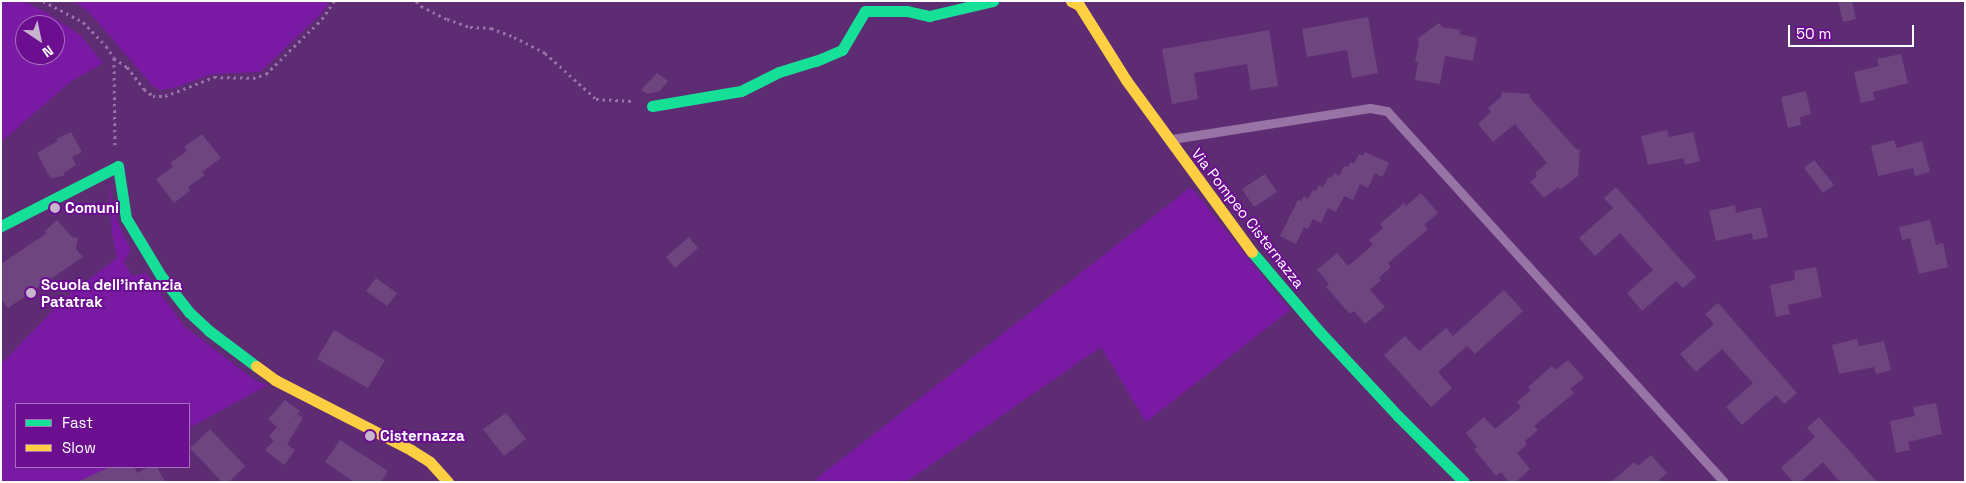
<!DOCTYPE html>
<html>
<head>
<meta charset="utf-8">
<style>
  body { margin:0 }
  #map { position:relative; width:1966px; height:483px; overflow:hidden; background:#5e2c73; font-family:"Space Grotesk",sans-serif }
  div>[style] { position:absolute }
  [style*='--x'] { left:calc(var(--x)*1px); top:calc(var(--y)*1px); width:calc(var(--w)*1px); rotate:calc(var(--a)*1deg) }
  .green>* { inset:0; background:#7a19a3 }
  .building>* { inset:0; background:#6e457f }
  .path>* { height:3px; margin-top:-1.5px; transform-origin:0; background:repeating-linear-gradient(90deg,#9873a6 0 2.5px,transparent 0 6.5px) }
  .lane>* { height:9px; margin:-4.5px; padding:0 4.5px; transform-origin:4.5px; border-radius:4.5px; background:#9873a6 }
  .fast>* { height:11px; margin:-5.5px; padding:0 5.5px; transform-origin:5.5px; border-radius:5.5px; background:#16e098 }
  .slow>* { height:11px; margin:-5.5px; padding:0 5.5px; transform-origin:5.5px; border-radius:5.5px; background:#ffcf43 }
  .dots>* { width:14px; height:14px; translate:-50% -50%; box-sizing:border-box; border:2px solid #6b0f90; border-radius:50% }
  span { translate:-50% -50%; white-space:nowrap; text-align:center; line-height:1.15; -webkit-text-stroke:4px #6b0f90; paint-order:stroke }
  .poi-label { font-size:15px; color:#fff; font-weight:700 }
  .left { translate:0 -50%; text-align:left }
  .street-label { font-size:15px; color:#fff }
  .frame { position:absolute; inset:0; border:2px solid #fff; pointer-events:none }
  .legend { position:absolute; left:15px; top:403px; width:175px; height:65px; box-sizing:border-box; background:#6b0f90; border:1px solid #a66fbc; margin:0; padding:6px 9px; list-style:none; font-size:15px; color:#fff }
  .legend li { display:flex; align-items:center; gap:10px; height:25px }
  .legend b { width:25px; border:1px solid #a66fbc }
  .north { position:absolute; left:15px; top:15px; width:50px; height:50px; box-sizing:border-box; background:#6b0f90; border:1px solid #a66fbc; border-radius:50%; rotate:146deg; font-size:14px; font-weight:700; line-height:20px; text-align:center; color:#fff }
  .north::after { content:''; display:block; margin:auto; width:18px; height:22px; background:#c7b5ce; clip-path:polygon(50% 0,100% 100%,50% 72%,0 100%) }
  .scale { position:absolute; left:1788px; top:25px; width:126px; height:22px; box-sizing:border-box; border:2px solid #fff; border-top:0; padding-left:6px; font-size:15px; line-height:18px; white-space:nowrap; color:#fff; -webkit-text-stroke:4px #6b0f90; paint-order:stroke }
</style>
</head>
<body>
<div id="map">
  <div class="green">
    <i style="clip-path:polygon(evenodd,1px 1px,24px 1px,50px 15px,80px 35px,103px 63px,69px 83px,1px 142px,1px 1px,25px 25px,55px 25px,55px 55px,25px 55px,25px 25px)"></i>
    <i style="clip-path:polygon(73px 1px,330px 1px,321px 14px,260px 72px,212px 74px,174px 88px,160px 90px,152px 85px,89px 12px)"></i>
    <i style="clip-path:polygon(109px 181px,116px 219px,131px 250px,124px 262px,132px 276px,146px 273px,184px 326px,256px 381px,268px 385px,189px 428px,189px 404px,16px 404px,16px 467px,110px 467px,77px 482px,1px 482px,1px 364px,64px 299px,117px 258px,112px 232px)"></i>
    <i style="clip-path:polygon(1191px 187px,1290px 310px,1146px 422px,1101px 347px,906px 482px,812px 482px)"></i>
  </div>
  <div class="building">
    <i style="clip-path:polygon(1838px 1px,1852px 1px,1856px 19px,1843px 22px)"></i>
    <i style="clip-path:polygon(1368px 17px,1378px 73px,1352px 78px,1347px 50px,1307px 57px,1302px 29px)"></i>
    <i style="clip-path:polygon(1439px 23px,1442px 27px,1460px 30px,1459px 34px,1477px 38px,1473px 61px,1445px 56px,1440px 84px,1415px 80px,1418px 62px,1415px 61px,1419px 42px,1417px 39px)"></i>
    <i style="clip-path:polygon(1269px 30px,1278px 86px,1251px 90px,1247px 64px,1194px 73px,1198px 99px,1172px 104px,1162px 49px)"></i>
    <i style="clip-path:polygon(1901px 54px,1908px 83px,1873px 92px,1875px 100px,1861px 103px,1854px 72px,1879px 66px,1877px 59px)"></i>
    <i style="clip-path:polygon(657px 73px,668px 81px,660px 91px,647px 94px,641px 90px)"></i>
    <i style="clip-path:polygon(1806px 91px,1811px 114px,1800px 117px,1801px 125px,1788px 128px,1781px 97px)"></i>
    <i style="clip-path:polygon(1502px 92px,1530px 94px,1530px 98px,1560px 131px,1576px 149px,1580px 150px,1578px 176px,1560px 190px,1558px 187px,1544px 198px,1530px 182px,1537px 176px,1535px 173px,1547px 163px,1515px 124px,1493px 142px,1478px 124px,1491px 112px,1488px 108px,1501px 97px)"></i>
    <i style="clip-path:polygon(1667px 130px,1669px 137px,1693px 132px,1700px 161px,1685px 165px,1684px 158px,1648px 165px,1641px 136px)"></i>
    <i style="clip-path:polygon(71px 132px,82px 152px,72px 157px,76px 165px,65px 172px,63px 176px,52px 178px,48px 174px,37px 153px,58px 141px,56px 139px)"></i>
    <i style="clip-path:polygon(202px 134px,221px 158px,202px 172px,205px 175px,188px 187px,190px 191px,174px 203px,156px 179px,173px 167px,170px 163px,187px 151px,184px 147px)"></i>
    <i style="clip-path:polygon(1894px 140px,1897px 148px,1922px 141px,1930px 172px,1915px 176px,1913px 168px,1878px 176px,1871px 146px)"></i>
    <i style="clip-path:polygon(1365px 152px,1389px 163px,1382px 177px,1375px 173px,1368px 188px,1360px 184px,1353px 200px,1344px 196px,1336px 212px,1328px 208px,1321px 223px,1313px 219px,1308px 229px,1304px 227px,1296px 244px,1280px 236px,1298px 200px,1301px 201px,1304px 196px,1308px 199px,1313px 190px,1316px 191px,1319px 185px,1323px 187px,1329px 177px,1332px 178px,1334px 173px,1339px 176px,1344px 166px,1348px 167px,1350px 162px,1354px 164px,1359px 154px,1363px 156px)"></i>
    <i style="clip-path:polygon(1814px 160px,1834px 185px,1823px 193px,1804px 168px)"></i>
    <i style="clip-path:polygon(1265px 174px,1277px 192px,1254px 207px,1242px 189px)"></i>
    <i style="clip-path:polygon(1616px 187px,1696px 277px,1683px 288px,1676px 281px,1642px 311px,1627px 293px,1653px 270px,1620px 233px,1595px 256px,1579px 238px,1613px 208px,1604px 198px)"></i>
    <i style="clip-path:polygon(1421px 193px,1438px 213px,1424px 225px,1428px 229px,1388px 263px,1391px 267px,1379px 278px,1381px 280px,1370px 290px,1385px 307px,1365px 324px,1354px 311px,1350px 314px,1326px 287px,1329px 284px,1317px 270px,1337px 253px,1348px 266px,1373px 245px,1369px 240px,1383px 228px,1380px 224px,1404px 203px,1406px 206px)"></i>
    <i style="clip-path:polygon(1735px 205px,1736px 213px,1761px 207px,1768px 237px,1753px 240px,1752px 233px,1716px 241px,1709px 211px)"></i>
    <i style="clip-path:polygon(57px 220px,72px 237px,78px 238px,76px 249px,83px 257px,8px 308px,1px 299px,1px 264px,47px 233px,45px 231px)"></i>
    <i style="clip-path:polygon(1930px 220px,1936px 245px,1943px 243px,1948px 267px,1919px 274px,1910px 238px,1902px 240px,1899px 227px)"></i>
    <i style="clip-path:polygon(689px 237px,698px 248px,675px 268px,666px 257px)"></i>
    <i style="clip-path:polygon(1816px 267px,1822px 297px,1788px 305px,1790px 314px,1776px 317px,1770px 285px,1795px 280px,1794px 271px)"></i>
    <i style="clip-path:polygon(376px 278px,397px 293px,387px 306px,366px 291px)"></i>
    <i style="clip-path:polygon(1504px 290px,1523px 311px,1475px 354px,1467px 346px,1438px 372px,1452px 388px,1431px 407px,1384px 355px,1405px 336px,1419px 351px,1446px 328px,1453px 336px)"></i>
    <i style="clip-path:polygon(1718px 303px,1797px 393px,1784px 404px,1776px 395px,1742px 425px,1726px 407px,1753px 383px,1722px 349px,1696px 372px,1680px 354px,1714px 324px,1705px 314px)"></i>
    <i style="clip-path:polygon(334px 330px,385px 360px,368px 388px,317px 359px)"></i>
    <i style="clip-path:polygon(1857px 339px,1859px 346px,1884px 341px,1891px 370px,1876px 374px,1874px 367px,1839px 374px,1832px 345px)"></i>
    <i style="clip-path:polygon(1568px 360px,1584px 378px,1570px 389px,1574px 393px,1534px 426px,1538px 430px,1525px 441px,1527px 444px,1517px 453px,1530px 469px,1516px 482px,1509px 482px,1501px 472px,1496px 476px,1474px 449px,1477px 447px,1466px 433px,1484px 417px,1495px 429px,1521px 407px,1517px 402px,1531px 390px,1528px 387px,1552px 366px,1555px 370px)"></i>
    <i style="clip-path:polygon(285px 400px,300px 411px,287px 426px,298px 414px,303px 418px,287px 444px,295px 450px,284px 465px,265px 450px,274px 441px,269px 436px,277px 427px,268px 419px)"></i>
    <i style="clip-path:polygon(1936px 403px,1942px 434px,1908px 442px,1910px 450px,1896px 453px,1890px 421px,1915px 416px,1913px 407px)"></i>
    <i style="clip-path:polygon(506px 413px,526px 439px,504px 456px,483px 429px)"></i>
    <i style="clip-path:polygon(1819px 417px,1877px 482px,1840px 482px,1823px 462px,1800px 482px,1793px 482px,1781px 468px,1815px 437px,1807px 428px)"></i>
    <i style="clip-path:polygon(210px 429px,245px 466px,229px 482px,222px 482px,190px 448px)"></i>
    <i style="clip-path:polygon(340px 440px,388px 471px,381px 482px,354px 482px,325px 462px)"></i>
    <i style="clip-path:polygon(1651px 455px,1667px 473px,1657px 482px,1611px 482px,1634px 462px,1638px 466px)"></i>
    <i style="clip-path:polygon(110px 467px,134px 467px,137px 473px,149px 467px,157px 467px,165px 482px,77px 482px)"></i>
  </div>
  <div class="path">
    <i style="--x:43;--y:1;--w:45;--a:27.7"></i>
    <i style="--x:83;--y:22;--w:33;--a:46"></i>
    <i style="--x:106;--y:46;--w:14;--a:56"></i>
    <i style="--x:114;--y:58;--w:90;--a:89.4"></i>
    <i style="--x:416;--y:1;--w:7;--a:45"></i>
    <i style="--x:421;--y:6;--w:29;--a:27"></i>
    <i style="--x:447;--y:19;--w:24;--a:19"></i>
    <i style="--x:470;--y:27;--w:21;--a:3"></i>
    <i style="--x:491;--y:28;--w:25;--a:21"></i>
    <i style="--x:514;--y:37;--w:35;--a:27"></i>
    <i style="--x:545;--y:53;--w:69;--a:42"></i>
    <i style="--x:596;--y:99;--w:37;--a:3"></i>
    <i style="--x:114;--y:58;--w:16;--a:35"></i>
    <i style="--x:127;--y:67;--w:28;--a:52"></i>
    <i style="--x:144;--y:89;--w:11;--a:38"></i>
    <i style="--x:153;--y:96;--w:12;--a:0"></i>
    <i style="--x:165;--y:96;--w:53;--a:-21.2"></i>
    <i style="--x:214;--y:77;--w:39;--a:1"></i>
    <i style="--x:253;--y:78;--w:14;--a:-17"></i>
    <i style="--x:266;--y:74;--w:78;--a:-44.5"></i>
    <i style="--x:322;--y:19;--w:22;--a:-56"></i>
  </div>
  <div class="lane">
    <i style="--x:1172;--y:139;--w:200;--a:-8.9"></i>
    <i style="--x:1370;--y:108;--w:17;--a:10"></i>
    <i style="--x:1387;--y:111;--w:501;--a:47.75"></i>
  </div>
  <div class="fast">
    <i style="--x:652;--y:106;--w:90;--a:-9.6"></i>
    <i style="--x:741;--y:91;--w:42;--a:-26.6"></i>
    <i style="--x:779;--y:72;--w:39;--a:-17"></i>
    <i style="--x:816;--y:61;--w:28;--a:-23"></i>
    <i style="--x:842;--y:50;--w:45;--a:-59.5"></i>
    <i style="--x:865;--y:11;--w:42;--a:0"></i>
    <i style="--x:907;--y:11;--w:23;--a:13"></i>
    <i style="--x:929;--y:16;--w:66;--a:-13.2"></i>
    <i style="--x:1;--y:226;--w:131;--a:-27.1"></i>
    <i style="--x:118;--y:166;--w:53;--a:81.3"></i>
    <i style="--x:126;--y:218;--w:68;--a:58.9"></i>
    <i style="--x:161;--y:276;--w:46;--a:52.1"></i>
    <i style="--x:189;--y:312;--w:26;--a:43"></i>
    <i style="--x:208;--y:330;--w:60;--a:36.9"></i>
    <i style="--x:1252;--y:252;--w:104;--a:49.7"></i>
    <i style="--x:1319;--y:331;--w:116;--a:47.1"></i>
    <i style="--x:1398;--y:416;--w:93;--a:45"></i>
  </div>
  <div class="slow">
    <i style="--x:1071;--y:1;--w:9;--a:27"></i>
    <i style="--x:1079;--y:5;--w:89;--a:57.9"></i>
    <i style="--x:1126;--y:80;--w:213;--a:53.8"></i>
    <i style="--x:256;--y:366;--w:24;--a:36"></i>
    <i style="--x:275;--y:380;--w:153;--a:27.2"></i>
    <i style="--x:411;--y:450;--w:22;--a:32"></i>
    <i style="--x:430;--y:462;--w:27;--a:48"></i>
  </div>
  <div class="dots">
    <i style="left:55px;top:208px;background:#c7b5ce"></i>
    <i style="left:31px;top:293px;background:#c7b5ce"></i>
    <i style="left:370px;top:436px;background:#c7b5ce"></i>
  </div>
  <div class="poi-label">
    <span class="left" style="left:65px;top:208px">Comuni</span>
    <span class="left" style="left:41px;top:293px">Scuola dell'infanzia<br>Patatrak</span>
    <span class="left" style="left:380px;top:436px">Cisternazza</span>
  </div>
  <div class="street-label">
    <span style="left:1248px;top:218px;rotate:52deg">Via Pompeo Cisternazza</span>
  </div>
  <div class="frame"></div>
  <ul class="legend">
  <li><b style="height:6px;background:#16e098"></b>Fast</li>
  <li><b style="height:6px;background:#ffcf43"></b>Slow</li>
  </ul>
  <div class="north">N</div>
  <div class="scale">50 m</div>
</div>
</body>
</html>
